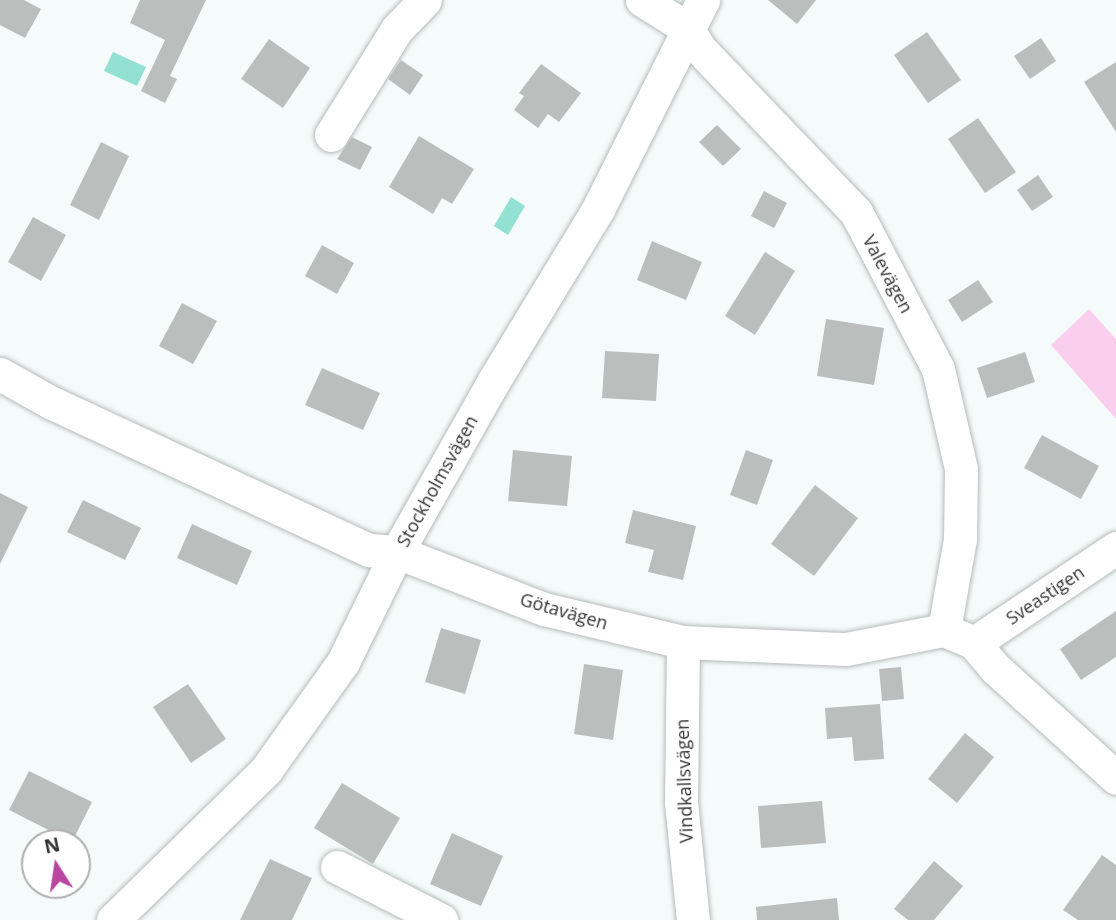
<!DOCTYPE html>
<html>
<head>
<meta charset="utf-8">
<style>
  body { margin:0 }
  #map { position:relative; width:1116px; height:920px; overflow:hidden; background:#f5fbfa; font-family:"Open Sans",sans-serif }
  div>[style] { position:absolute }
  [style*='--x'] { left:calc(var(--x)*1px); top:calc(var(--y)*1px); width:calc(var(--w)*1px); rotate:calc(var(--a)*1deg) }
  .green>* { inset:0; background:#facfed }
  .water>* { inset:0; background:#92e1d3 }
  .building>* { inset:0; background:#babfbe }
  .roads { filter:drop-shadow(0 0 2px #b6bbba) drop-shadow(0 0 2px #b6bbba) }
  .minor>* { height:33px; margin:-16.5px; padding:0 16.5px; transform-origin:16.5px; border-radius:16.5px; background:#fff }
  span { translate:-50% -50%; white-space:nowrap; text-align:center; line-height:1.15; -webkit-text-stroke:6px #fff; paint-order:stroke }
  .street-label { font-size:18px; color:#353736 }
  .north { position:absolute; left:21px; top:829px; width:70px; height:70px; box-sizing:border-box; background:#fff; border:2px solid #aeafaf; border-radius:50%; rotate:348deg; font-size:19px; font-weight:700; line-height:28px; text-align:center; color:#353736 }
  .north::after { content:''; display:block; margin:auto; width:24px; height:32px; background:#b9469f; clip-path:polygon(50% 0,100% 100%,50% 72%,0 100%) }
</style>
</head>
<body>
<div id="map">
  <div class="green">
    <i style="clip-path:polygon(1089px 309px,1116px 339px,1116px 419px,1051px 345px)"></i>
  </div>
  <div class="water">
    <i style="clip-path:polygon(113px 52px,146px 67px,137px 86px,104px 71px)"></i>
    <i style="clip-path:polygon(511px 197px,525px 206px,508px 235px,494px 226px)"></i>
  </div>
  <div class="building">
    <i style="clip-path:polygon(0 0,24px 0,41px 9px,25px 38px,0 25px)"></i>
    <i style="clip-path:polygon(140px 0,206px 0,170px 76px,177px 79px,165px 103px,141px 91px,165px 40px,130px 23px)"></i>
    <i style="clip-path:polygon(768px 0,816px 0,797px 24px)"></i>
    <i style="clip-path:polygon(927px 32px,961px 80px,928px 103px,894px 55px)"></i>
    <i style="clip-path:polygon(1041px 38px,1056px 61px,1030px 79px,1014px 56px)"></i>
    <i style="clip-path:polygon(269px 39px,310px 68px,283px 108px,241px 79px)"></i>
    <i style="clip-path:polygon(401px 60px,423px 75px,410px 95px,388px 79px)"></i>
    <i style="clip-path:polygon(1116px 62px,1116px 132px,1084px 82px)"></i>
    <i style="clip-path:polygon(541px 64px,581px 93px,559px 122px,548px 114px,538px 128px,514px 110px,524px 96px,519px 93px)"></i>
    <i style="clip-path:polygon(978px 118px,1016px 172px,985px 193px,948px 139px)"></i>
    <i style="clip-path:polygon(717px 125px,741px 149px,723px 166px,699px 142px)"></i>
    <i style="clip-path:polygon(419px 136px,474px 169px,452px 204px,442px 198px,433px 214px,389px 187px)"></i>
    <i style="clip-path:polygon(352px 137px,372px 147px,360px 170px,337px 159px)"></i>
    <i style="clip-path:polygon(101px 142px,129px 156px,99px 220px,70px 205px)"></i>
    <i style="clip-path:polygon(1038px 175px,1053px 197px,1032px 211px,1017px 190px)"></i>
    <i style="clip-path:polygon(764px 191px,787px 203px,774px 228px,751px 216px)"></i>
    <i style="clip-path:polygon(33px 217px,66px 235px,41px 281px,8px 262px)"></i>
    <i style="clip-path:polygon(652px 241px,702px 262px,686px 300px,637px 280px)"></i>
    <i style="clip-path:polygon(322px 245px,354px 263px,337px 294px,305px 276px)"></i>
    <i style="clip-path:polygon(765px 252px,795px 271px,755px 335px,725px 316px)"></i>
    <i style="clip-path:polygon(978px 280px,993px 302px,962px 322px,948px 300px)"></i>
    <i style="clip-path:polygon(182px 303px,217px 321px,193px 364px,159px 346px)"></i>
    <i style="clip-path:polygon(826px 319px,884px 328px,874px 385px,817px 376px)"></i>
    <i style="clip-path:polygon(605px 351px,659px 354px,656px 401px,602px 398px)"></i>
    <i style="clip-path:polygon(1025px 352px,1035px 382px,987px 398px,977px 368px)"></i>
    <i style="clip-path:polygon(322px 368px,380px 393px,363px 430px,305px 405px)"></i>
    <i style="clip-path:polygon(1042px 435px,1099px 466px,1081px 499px,1024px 468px)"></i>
    <i style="clip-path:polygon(513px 450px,572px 456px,567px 506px,508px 501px)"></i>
    <i style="clip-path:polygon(746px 450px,773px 460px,757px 505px,730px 495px)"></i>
    <i style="clip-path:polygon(815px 485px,858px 518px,814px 576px,771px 544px)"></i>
    <i style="clip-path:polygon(0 493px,28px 507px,0 564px)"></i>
    <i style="clip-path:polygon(83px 500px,141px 528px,125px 560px,67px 532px)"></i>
    <i style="clip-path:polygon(633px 510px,696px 526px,683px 580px,648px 572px,654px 550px,625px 543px)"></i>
    <i style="clip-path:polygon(192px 524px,252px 551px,237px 585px,177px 558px)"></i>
    <i style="clip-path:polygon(1116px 611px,1116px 657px,1081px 680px,1060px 649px)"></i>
    <i style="clip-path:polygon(441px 628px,481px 640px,465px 694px,425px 682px)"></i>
    <i style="clip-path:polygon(584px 664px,623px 670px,613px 740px,574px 734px)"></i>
    <i style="clip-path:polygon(901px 667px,904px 699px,882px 701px,879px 669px)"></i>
    <i style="clip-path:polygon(188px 684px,226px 739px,191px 763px,153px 707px)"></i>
    <i style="clip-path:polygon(880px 704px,884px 759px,854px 761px,852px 737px,827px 739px,825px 708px)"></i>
    <i style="clip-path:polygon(965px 733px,994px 757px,957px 803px,928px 779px)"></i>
    <i style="clip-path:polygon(29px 771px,92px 802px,72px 842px,9px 810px)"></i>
    <i style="clip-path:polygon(342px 783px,400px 818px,373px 864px,314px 828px)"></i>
    <i style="clip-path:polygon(822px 801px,826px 843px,761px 848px,758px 806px)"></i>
    <i style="clip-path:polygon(452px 833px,503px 856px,481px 906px,430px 884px)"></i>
    <i style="clip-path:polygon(1102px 855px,1116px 865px,1116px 920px,1078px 920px,1063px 910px)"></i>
    <i style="clip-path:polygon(270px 859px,312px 878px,292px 920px,240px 920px)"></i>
    <i style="clip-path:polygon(934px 861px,963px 886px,934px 920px,908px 920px,894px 909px)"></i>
    <i style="clip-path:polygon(837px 898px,839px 920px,757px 920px,756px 907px)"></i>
  </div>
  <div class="roads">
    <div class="minor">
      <i style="--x:642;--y:0;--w:53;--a:31.9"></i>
      <i style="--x:687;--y:28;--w:25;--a:58"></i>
      <i style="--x:700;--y:49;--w:226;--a:46.3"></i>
      <i style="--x:856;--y:212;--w:177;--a:62.4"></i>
      <i style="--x:938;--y:369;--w:103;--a:77"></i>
      <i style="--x:961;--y:469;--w:70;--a:90.8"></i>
      <i style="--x:960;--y:539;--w:92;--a:100"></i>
      <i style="--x:331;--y:135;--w:125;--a:-58.1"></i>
      <i style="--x:397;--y:29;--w:40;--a:-46"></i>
      <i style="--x:0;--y:374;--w:57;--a:29.2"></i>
      <i style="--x:50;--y:402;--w:352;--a:24.9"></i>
      <i style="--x:369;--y:550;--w:28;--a:4"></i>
      <i style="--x:397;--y:552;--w:158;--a:21.2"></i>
      <i style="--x:544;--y:609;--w:143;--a:13.4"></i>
      <i style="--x:683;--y:642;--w:163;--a:2.5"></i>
      <i style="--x:846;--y:649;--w:100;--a:-11"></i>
      <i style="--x:944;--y:630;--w:33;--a:23"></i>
      <i style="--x:974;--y:643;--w:34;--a:50"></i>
      <i style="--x:996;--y:669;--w:162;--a:42.2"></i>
      <i style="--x:683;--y:642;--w:160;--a:90.7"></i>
      <i style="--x:681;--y:802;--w:119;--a:84.2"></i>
      <i style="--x:974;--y:643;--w:171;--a:-33.8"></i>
      <i style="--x:337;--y:867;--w:117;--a:27"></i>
      <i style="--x:113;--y:920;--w:214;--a:-44.4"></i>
      <i style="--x:266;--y:770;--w:133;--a:-54.5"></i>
      <i style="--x:343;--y:662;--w:123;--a:-63.9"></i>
      <i style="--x:397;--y:552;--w:195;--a:-60.5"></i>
      <i style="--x:493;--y:382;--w:202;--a:-58.7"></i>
      <i style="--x:598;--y:209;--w:234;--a:-63.3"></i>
    </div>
  </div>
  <div class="street-label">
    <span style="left:888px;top:274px;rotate:62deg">Valevägen</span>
    <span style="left:437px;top:481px;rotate:-61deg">Stockholmsvägen</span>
    <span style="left:1045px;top:595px;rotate:-34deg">Sveastigen</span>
    <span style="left:564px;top:611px;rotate:16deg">Götavägen</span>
    <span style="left:684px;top:781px;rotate:-92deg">Vindkallsvägen</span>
  </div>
  <div class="north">N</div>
</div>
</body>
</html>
